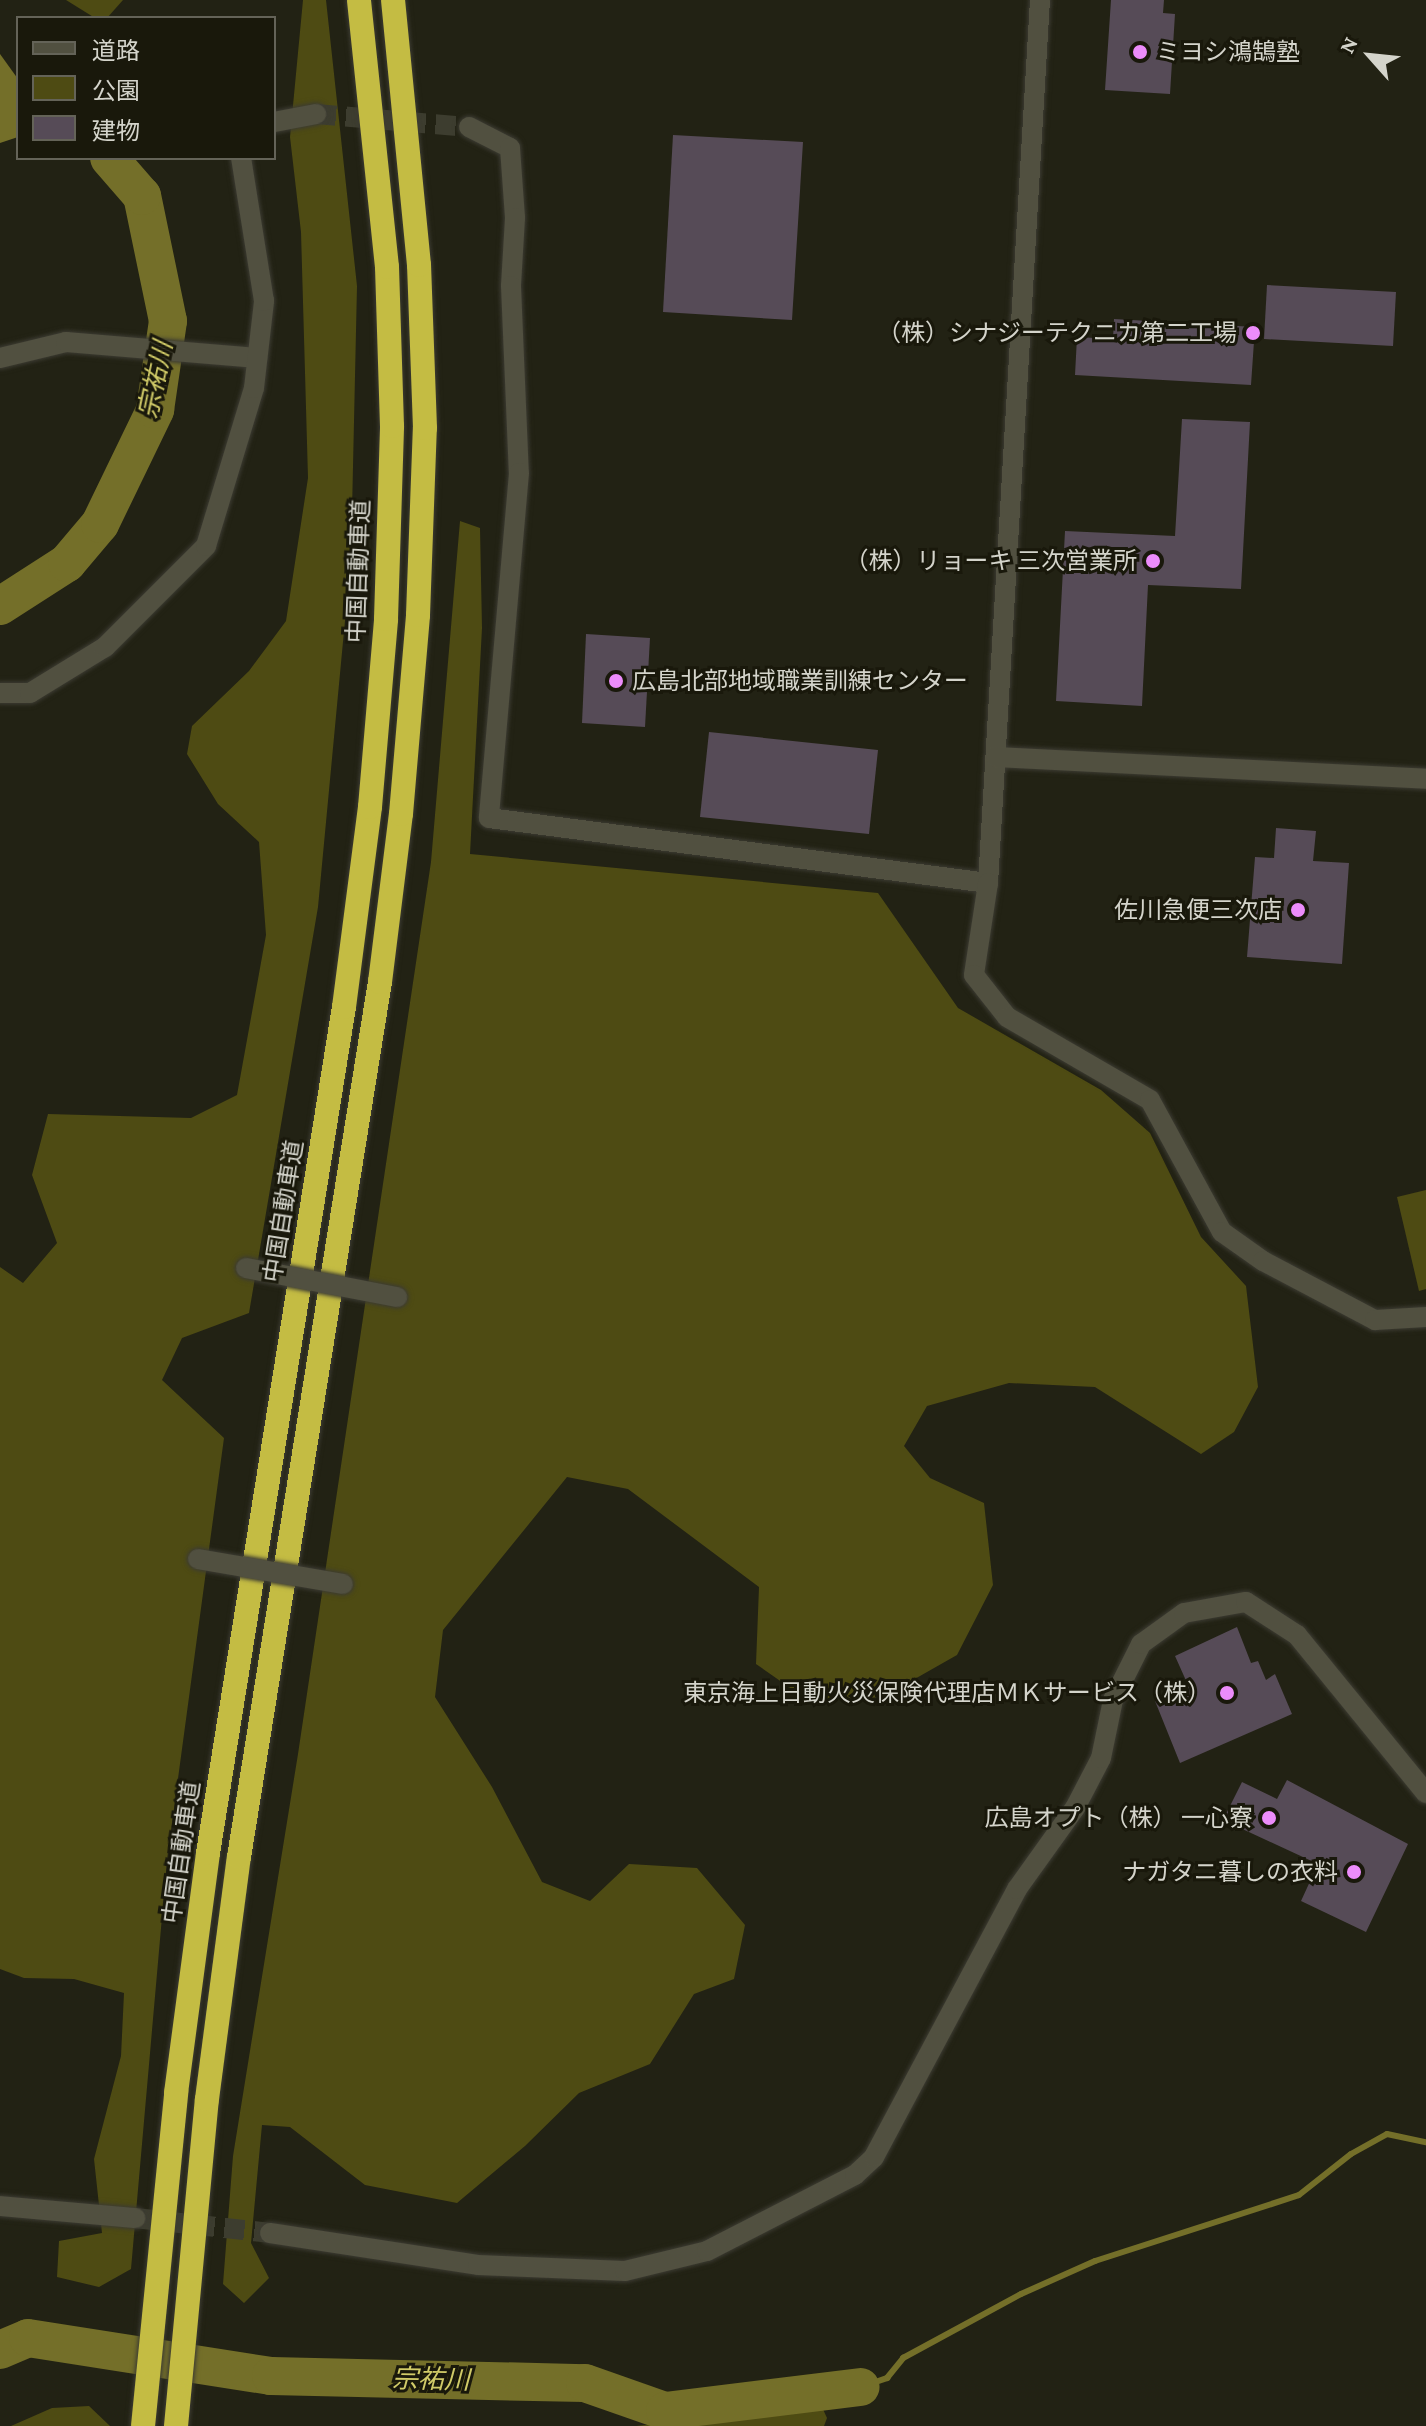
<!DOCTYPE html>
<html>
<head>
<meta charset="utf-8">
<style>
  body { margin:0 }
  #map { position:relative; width:1426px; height:2426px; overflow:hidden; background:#222214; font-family:"Crimson Pro","Noto Sans JP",serif }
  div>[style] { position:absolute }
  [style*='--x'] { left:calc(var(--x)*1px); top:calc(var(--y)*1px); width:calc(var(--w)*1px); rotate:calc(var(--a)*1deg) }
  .green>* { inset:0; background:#4e4b13 }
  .water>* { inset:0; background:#746f29 }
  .stream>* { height:6px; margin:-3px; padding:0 3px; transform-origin:3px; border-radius:3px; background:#746f29 }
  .river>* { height:38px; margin:-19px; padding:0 19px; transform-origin:19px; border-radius:19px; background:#746f29 }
  .building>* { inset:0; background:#564b57 }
  .minor-tunnel>* { height:20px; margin-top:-10px; transform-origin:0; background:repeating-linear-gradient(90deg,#3d3d2f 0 20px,transparent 0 30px) }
  .tertiary-tunnel>* { height:20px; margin-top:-10px; transform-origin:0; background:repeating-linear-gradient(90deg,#3d3d2f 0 20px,transparent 0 30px) }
  .roads { filter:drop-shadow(0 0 2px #3c3b32) drop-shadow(0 0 2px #3c3b32) }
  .minor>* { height:20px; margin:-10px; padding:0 10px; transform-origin:10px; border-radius:10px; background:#515040 }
  .tertiary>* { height:20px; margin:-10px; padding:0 10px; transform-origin:10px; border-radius:10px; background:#515040 }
  .motorway>* { height:24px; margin:-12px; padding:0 12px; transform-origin:12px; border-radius:12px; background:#c4bc43 }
  .bridges { filter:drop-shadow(0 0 2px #3c3b32) drop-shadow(0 0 2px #3c3b32) }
  .minor-bridge>* { height:20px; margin:-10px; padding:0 10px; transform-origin:10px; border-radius:10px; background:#515040 }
  .dots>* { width:22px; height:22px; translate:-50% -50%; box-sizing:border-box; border:4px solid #19180b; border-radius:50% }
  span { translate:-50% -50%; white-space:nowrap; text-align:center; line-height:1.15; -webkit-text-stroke:6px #19180b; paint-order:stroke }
  .poi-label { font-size:24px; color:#d4d4cb }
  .left { translate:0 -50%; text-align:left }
  .right { translate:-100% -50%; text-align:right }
  .street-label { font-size:24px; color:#d4d4cb }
  .water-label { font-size:26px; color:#d1cb68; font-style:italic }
  .legend { position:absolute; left:16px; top:16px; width:260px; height:144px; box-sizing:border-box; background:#19180b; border:2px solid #646358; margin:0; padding:10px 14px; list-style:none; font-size:24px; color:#d4d4cb }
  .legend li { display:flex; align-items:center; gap:16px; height:40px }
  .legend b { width:40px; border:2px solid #646358 }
  .north { position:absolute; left:1330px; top:16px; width:80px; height:80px; -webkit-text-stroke:6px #19180b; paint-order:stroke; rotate:297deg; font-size:22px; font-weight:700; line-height:32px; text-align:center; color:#d4d4cb }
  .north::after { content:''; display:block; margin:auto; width:28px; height:36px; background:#d4d4cb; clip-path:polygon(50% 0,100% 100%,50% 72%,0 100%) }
</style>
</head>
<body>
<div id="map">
  <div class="green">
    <i style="clip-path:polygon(66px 0,123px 0,107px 18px,95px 18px)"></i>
    <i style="clip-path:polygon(303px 0,326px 0,357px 286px,351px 557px,318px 907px,249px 1313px,182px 1338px,162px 1380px,224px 1438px,167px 1860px,131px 2269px,99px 2287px,57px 2277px,59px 2241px,102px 2233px,94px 2159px,121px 2056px,124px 1993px,74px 1979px,24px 1978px,0 1969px,0 1267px,23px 1283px,57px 1243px,32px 1175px,48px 1114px,191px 1118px,237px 1095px,266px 935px,259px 842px,218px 804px,187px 754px,192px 726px,249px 671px,286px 621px,308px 478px,301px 232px,290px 137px)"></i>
    <i style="clip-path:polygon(460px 521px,480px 528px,482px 628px,470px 854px,878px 893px,958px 1008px,1101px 1090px,1150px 1133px,1201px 1237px,1246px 1286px,1258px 1387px,1234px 1432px,1201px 1454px,1095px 1387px,1009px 1383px,927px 1406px,904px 1446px,930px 1478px,984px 1503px,993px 1585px,957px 1655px,883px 1697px,809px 1701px,756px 1664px,759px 1587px,628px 1489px,567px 1477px,443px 1630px,435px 1697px,492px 1787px,542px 1882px,590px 1901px,629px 1864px,697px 1868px,745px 1925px,734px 1979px,694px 1994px,650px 2064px,579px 2093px,525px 2146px,457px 2203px,365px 2185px,290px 2127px,262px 2125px,251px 2243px,269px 2278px,244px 2303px,223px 2284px,233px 2156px,298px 1754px,431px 862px)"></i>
    <i style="clip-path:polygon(1426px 1190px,1426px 1289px,1419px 1291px,1397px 1197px)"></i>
    <i style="clip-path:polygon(89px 2406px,110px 2426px,11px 2426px,52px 2408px)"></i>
    <i style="clip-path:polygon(822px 2407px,827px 2418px,824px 2426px,636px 2426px)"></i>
  </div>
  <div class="water">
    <i style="clip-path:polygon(0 54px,18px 79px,18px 137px,0 143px)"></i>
  </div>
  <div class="stream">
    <i style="--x:861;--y:2387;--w:28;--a:-19"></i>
    <i style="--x:887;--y:2378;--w:26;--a:-51"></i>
    <i style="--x:903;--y:2358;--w:134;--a:-28.5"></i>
    <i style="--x:1021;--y:2294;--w:81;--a:-24"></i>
    <i style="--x:1095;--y:2261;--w:214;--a:-17.9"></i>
    <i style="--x:1299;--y:2195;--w:66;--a:-38.3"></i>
    <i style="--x:1351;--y:2154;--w:41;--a:-29.1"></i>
    <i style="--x:1387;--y:2134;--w:40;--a:12"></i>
  </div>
  <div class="river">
    <i style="--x:0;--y:606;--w:80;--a:-32.7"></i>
    <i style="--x:67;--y:563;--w:51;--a:-49.8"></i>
    <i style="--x:100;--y:524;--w:127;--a:-64.2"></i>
    <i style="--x:155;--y:410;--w:90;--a:-81.7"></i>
    <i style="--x:168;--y:321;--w:128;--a:-101.7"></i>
    <i style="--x:142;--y:196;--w:50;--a:-131"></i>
    <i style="--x:0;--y:2350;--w:30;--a:-23"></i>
    <i style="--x:28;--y:2338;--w:246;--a:8.9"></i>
    <i style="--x:271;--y:2376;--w:314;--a:1.3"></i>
    <i style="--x:585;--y:2383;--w:85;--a:19.3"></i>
    <i style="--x:665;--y:2411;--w:197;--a:-7"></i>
  </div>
  <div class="building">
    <i style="clip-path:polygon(1111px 0,1164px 0,1163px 13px,1175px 14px,1170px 94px,1105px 90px)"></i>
    <i style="clip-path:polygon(673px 135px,803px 142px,792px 320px,663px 312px)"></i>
    <i style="clip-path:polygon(1267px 285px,1396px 292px,1393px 346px,1264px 339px)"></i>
    <i style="clip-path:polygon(1114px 319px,1255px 327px,1251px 385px,1075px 375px,1077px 337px,1113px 339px)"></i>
    <i style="clip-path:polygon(1182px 419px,1250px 422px,1241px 589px,1148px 585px,1142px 706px,1056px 701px,1065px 531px,1175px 536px)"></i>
    <i style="clip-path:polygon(586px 634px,650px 638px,645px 727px,582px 723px)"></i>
    <i style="clip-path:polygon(709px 732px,878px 750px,869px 834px,700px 817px)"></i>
    <i style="clip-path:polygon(1276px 828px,1316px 831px,1313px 861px,1349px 863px,1342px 964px,1247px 957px,1255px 857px,1274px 858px)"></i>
    <i style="clip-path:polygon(1237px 1627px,1251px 1663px,1258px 1661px,1266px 1680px,1275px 1674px,1292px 1714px,1180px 1763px,1155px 1701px,1188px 1685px,1175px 1656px)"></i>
    <i style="clip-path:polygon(1287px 1780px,1408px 1844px,1366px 1932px,1301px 1901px,1318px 1864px,1223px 1820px,1242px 1782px,1277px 1799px)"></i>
  </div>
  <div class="minor-tunnel">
    <i style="--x:316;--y:114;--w:154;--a:4.9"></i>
  </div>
  <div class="tertiary-tunnel">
    <i style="--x:135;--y:2218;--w:136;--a:6.3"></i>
  </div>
  <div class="roads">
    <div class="minor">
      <i style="--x:274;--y:122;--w:43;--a:-10.8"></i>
      <i style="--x:469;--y:127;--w:46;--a:27.1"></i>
      <i style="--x:510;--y:148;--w:70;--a:85.9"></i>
      <i style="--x:515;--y:218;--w:68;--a:93.4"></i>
      <i style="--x:511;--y:286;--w:187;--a:87.6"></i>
      <i style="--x:519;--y:473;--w:346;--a:95"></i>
      <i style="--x:489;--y:818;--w:503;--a:7.42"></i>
      <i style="--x:0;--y:358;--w:68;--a:-13.6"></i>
      <i style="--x:66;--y:342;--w:192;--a:4.8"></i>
      <i style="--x:0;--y:693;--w:30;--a:0"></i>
      <i style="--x:30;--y:693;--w:88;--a:-31.5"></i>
      <i style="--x:105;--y:647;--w:143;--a:-45"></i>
      <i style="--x:206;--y:546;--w:165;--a:-73.1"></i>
      <i style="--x:254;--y:388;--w:88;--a:-83.4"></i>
      <i style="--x:264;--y:301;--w:145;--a:-99.1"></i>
    </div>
    <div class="tertiary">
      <i style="--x:1040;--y:0;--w:885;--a:93.37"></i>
      <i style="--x:988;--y:883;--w:93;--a:98.7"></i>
      <i style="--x:974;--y:975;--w:53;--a:51.8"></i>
      <i style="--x:1007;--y:1017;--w:165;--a:30.1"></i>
      <i style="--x:1150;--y:1100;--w:150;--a:61.4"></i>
      <i style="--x:1222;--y:1232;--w:50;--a:35.3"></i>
      <i style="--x:1263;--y:1261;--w:127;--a:27.8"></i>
      <i style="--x:1375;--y:1320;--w:51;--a:-3.4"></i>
      <i style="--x:996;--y:757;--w:431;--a:2.9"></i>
      <i style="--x:0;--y:2206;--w:136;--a:5.1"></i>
      <i style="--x:270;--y:2233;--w:210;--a:8.7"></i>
      <i style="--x:478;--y:2265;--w:147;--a:2.3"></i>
      <i style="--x:625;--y:2271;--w:84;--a:-13.7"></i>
      <i style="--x:707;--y:2251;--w:166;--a:-27.2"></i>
      <i style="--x:855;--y:2175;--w:26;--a:-43"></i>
      <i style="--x:874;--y:2157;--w:304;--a:-61.9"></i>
      <i style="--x:1017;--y:1889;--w:100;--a:-54.4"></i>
      <i style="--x:1075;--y:1808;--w:56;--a:-62.5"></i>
      <i style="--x:1101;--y:1758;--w:59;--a:-78.3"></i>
      <i style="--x:1113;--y:1700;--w:63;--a:-63.4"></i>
      <i style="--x:1141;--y:1644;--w:53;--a:-35.8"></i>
      <i style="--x:1184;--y:1613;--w:63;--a:-10.1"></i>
      <i style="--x:1246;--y:1602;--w:61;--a:32.9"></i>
      <i style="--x:1297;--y:1635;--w:204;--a:50.8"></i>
    </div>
    <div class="motorway">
      <i style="--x:143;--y:2426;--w:335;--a:-84.3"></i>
      <i style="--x:176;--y:2093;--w:242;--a:-82.4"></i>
      <i style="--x:208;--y:1853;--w:857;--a:-80.87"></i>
      <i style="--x:344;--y:1007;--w:202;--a:-82.6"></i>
      <i style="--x:370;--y:807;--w:189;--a:-85.1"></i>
      <i style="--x:386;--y:619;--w:193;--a:-88.2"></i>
      <i style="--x:392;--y:426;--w:159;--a:-91.8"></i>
      <i style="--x:387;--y:267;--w:268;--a:-96"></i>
      <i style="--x:176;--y:2426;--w:328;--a:-84.6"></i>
      <i style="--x:207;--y:2099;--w:244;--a:-82.5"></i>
      <i style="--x:239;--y:1857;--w:886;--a:-80.85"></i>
      <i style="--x:380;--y:982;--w:169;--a:-82.9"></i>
      <i style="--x:401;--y:814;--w:200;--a:-85.1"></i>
      <i style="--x:418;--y:615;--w:187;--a:-87.9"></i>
      <i style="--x:425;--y:428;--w:163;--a:-92.1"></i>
      <i style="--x:419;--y:265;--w:266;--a:-95.6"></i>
    </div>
  </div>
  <div class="bridges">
    <div class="minor-bridge">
      <i style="--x:246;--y:1268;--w:154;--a:10.9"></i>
      <i style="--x:198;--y:1559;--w:147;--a:9.8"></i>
    </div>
  </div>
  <div class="dots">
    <i style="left:1140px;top:52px;background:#ec8cfa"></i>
    <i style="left:1253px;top:333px;background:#ec8cfa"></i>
    <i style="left:1153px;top:561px;background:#ec8cfa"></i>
    <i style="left:616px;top:681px;background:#ec8cfa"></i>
    <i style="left:1298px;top:910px;background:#ec8cfa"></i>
    <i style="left:1227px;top:1693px;background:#ec8cfa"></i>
    <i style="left:1269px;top:1818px;background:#ec8cfa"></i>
    <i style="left:1354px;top:1872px;background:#ec8cfa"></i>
  </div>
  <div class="poi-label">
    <span class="left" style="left:1156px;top:52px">ミヨシ鴻鵠塾</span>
    <span class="right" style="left:1237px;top:333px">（株）シナジーテクニカ第二工場</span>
    <span class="right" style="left:1137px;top:561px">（株）リョーキ 三次営業所</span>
    <span class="left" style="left:632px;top:681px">広島北部地域職業訓練センター</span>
    <span class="right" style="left:1282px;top:910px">佐川急便三次店</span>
    <span class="right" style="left:1211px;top:1693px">東京海上日動火災保険代理店ＭＫサービス（株）</span>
    <span class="right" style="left:1253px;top:1818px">広島オプト（株） 一心寮</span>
    <span class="right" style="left:1338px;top:1872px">ナガタニ暮しの衣料</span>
  </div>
  <div class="street-label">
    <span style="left:358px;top:571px;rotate:-88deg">中国自動車道</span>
    <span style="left:283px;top:1211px;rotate:-81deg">中国自動車道</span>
    <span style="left:181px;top:1852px;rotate:-82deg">中国自動車道</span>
  </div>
  <div class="water-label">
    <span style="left:156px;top:380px;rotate:-78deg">宗祐川</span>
    <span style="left:431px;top:2380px;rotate:1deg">宗祐川</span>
  </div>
  <ul class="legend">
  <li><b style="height:10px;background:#515040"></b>道路</li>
  <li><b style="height:22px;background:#4e4b13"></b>公園</li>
  <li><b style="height:22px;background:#564b57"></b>建物</li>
  </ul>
  <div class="north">N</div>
</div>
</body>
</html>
